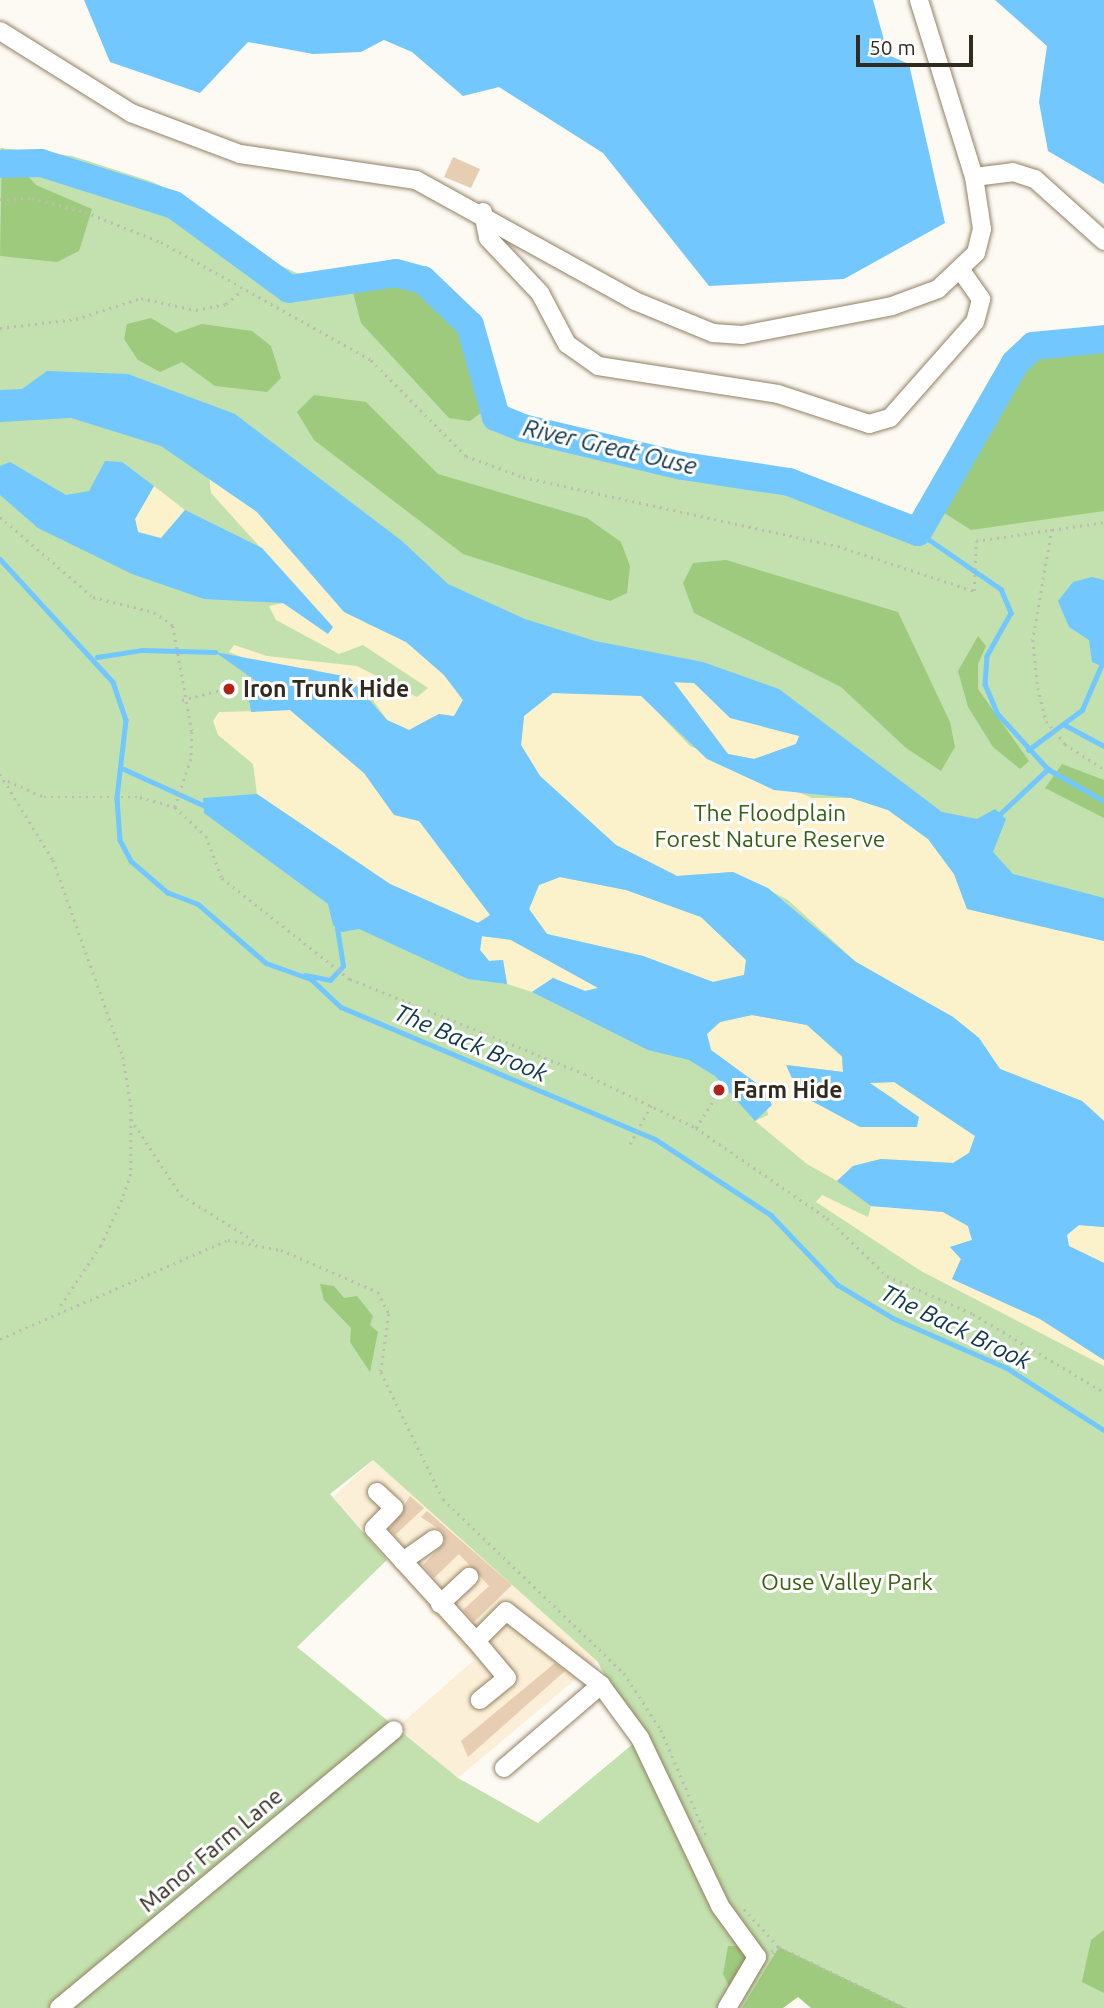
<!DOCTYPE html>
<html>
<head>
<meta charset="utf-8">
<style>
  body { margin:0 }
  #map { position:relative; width:1104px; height:2008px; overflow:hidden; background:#fdfaf4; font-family:Ubuntu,sans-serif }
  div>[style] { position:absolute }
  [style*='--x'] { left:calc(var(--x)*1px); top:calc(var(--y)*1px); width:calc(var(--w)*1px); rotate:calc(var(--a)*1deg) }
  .built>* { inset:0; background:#fcefd7 }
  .green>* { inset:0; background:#c2e1ae }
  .forest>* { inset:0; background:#9eca7d }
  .sand>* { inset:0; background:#fbf1cb }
  .water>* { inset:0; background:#71c7fe }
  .stream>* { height:4.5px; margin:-2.25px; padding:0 2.25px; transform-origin:2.25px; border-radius:2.25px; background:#71c7fe }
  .river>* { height:28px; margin:-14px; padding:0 14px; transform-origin:14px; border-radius:14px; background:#71c7fe }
  .building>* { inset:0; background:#e7cdb1 }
  .path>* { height:2.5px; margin-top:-1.25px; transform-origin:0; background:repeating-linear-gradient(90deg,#bfbbb3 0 2px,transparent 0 7px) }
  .roads { filter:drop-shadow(0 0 2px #918163) drop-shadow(0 0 2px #918163) }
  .minor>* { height:18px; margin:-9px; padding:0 9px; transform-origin:9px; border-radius:9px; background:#fff }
  .dots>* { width:19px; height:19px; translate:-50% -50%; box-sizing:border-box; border:4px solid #fff; border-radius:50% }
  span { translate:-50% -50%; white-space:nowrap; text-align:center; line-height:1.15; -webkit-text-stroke:6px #fff; paint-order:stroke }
  .poi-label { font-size:23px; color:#312a1e; font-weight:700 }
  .left { translate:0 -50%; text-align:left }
  .park-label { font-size:23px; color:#39600f }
  .street-label { font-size:23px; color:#312a1e }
  .water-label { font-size:24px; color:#0f354b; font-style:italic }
  .scale { position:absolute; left:856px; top:35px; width:117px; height:32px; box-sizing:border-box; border:4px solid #312a1e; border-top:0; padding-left:9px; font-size:21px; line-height:24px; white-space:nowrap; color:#312a1e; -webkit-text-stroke:5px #fff; paint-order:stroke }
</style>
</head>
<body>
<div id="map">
  <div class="built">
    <i style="clip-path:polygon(373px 1460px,597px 1661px,458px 1778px,394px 1730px,474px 1660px,333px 1497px)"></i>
  </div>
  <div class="green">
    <i style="clip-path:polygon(evenodd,0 148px,72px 156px,153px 182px,192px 202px,238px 245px,305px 277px,350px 281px,391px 270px,432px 279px,464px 303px,484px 344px,498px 400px,528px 435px,927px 522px,1007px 371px,1043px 342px,1104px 341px,1104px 2008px,842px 2008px,790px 1982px,764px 2008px,0 2008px,0 148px,373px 1460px,597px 1661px,640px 1738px,538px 1823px,458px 1778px,297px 1647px,387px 1560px,330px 1494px,373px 1460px)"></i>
  </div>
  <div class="forest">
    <i style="clip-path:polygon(2px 148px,36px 185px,92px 209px,79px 251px,57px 262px,0 256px)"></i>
    <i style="clip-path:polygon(391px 270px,432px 279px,464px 303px,484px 344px,498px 400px,470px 421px,449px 418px,361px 323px,350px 281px)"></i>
    <i style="clip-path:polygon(151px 318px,176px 333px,202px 324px,252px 331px,271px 346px,281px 378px,267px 392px,215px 386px,182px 362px,160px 372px,138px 360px,124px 339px,127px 324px)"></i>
    <i style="clip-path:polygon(1104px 341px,1104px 511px,971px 530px,935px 507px,1007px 371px,1043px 342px)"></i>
    <i style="clip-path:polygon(314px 395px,366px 402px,438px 474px,587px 518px,621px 542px,630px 566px,627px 593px,610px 601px,463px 554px,314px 440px,297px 412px)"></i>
    <i style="clip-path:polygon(726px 560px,898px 612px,950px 722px,955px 747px,941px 771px,906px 748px,841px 687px,694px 613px,683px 583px,693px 563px)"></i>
    <i style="clip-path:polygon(978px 636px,986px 646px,978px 664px,978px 689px,1029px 761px,1020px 769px,993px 747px,968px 707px,958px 671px)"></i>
    <i style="clip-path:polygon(1062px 764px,1104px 780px,1104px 818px,1045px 788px)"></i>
    <i style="clip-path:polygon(320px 1284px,334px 1286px,344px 1298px,357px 1296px,373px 1316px,370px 1325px,378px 1332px,370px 1372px,350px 1342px,351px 1328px,324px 1300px)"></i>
    <i style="clip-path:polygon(1104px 1930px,1104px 1993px,1082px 1982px,1091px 1940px)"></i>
    <i style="clip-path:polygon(728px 1946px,740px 1946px,747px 1956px,731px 1990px,723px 1974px)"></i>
    <i style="clip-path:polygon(779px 1947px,906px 2008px,811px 2008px,798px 1997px,783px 2008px,742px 2008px)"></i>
  </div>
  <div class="sand">
    <i style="clip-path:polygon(209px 475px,257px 512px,330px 595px,366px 623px,407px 642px,444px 675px,463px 700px,454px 717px,439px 714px,409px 730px,387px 720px,367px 692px,312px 669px,263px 666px,229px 652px,234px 645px,267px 656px,357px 666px,417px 697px,428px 688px,363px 645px,339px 654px,276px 620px,269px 606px,283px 603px,333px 628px,211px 493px)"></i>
    <i style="clip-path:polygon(154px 486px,185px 510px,161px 538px,148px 539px,138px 532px,135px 519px)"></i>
    <i style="clip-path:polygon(673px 682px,693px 683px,763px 727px,800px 736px,796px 744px,754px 759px,728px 754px)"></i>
    <i style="clip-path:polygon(552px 693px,641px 695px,690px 746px,812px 798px,851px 798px,888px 810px,928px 839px,954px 874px,967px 909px,1104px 941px,1104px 1121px,1082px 1101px,1000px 1069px,979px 1038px,953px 1017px,856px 962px,788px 900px,733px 872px,677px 876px,616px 845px,540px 776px,521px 745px,524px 716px)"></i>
    <i style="clip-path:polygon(290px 710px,364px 773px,394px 814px,419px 821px,440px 842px,491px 915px,478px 923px,390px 884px,257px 794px,253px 764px,218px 735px,213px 721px,219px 712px)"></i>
    <i style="clip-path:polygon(560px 877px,626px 890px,701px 917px,747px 960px,744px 975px,713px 982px,643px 956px,547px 934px,529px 909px,539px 885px)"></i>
    <i style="clip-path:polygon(481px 936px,511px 940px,599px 988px,585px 991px,553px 978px,532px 992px,507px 984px,503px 960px,489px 961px,480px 950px)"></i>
    <i style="clip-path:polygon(752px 1015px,807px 1025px,842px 1057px,843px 1072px,787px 1065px,899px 1102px,869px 1083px,894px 1082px,958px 1119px,975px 1136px,969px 1153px,953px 1163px,881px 1159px,853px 1166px,837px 1181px,807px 1164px,755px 1121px,768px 1115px,763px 1088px,711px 1050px,707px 1034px,720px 1022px)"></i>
    <i style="clip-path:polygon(822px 1195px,868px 1217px,871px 1206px,907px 1208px,943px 1212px,968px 1226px,972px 1240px,950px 1247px,961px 1259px,952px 1279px,1040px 1319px,1104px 1360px,1104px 1366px,921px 1271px,816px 1202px)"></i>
    <i style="clip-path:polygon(1079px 1225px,1104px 1227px,1104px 1263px,1068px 1246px,1067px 1234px)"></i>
  </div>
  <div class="water">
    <i style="clip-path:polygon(84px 0,873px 0,888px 55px,909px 64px,945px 223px,844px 279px,709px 286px,603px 153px,499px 87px,463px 96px,412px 52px,384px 40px,361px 52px,313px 54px,248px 42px,200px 93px,110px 62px)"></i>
    <i style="clip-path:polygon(995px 0,1104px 0,1104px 184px,1048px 151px,1039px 102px,1047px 46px)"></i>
    <i style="clip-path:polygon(evenodd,47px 371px,128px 374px,235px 414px,402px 541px,448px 584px,525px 619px,595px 641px,703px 662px,779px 689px,942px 812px,977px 819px,995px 809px,1006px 819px,993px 852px,1013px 874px,1104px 898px,1104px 941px,967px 909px,954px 874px,928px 839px,888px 810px,851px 798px,774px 790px,707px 759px,641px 696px,553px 693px,524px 716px,521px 745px,540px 776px,616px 845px,677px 876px,733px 872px,768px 888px,856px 962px,953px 1017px,979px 1038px,1000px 1069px,1082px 1101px,1104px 1121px,1104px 1227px,1079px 1225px,1067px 1235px,1069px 1246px,1104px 1263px,1104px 1360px,1040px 1319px,952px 1279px,961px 1259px,950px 1247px,972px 1240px,968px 1226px,943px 1212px,871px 1206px,837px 1181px,853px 1166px,881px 1159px,953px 1163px,969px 1153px,975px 1136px,894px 1082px,870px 1083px,919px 1117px,917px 1127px,860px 1127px,799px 1094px,786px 1065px,843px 1072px,842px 1056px,807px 1025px,752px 1015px,720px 1022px,707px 1034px,711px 1050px,763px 1088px,772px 1105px,755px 1121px,715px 1076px,689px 1060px,648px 1050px,532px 992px,553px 978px,585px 991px,598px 988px,511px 940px,482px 936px,480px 950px,489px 961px,503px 960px,507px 984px,468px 979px,359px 929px,342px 932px,333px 925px,328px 904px,204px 813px,203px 798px,257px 794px,390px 884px,478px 923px,490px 915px,419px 821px,394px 815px,364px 773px,290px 710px,251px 712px,249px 700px,260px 695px,259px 683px,215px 652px,349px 677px,387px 720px,409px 730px,439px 714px,454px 716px,463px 700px,444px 675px,406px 642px,344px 612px,257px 512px,161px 446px,71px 418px,0 422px,0 390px,22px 389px,47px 371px,674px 682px,694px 683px,730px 718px,799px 736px,796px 744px,754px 759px,728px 754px,674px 682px,47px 371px,560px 877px,626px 890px,701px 917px,746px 960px,744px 975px,713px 982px,643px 956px,547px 934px,529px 909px,539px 885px,560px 877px)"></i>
    <i style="clip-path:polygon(105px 461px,122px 462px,154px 486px,135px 519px,138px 532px,161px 538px,185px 510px,262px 548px,333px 627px,328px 634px,283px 603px,204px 599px,132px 574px,38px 528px,0 495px,0 466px,10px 462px,66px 495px,89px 491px)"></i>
    <i style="clip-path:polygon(1092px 577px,1104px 580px,1104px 667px,1092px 662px,1089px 640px,1069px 627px,1058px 601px,1073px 582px)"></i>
  </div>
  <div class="stream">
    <i style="--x:918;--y:532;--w:101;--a:34.5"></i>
    <i style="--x:1001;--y:589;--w:26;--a:67"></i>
    <i style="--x:1011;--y:613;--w:49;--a:119.2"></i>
    <i style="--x:987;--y:656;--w:28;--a:94"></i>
    <i style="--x:985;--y:684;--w:33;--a:67"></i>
    <i style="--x:998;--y:714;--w:74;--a:47.7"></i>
    <i style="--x:1048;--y:769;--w:64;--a:29.7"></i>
    <i style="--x:0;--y:559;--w:167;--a:47.4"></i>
    <i style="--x:113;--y:682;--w:40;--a:71.1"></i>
    <i style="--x:126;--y:720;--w:79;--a:96.6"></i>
    <i style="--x:117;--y:798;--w:42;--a:85.9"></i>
    <i style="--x:120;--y:840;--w:24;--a:62"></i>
    <i style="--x:131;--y:861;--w:48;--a:40.7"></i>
    <i style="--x:167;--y:892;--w:33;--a:21"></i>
    <i style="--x:198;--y:904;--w:90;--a:40.9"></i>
    <i style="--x:266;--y:963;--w:48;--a:19.6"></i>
    <i style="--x:311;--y:979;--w:41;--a:43"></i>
    <i style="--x:341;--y:1007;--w:341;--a:22.8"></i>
    <i style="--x:655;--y:1139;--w:139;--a:33.2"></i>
    <i style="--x:771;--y:1215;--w:97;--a:46.3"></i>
    <i style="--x:838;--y:1285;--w:64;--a:31"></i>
    <i style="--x:893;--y:1318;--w:124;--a:23.7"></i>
    <i style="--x:1007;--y:1368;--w:115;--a:32.6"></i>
    <i style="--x:97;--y:657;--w:46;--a:-8.8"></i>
    <i style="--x:142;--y:650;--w:73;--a:1.6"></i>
    <i style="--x:1065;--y:725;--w:44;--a:28.3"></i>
    <i style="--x:1028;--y:750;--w:67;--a:-36.5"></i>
    <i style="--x:1082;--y:710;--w:48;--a:-66.6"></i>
    <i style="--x:124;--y:769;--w:87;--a:24.5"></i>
    <i style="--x:1000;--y:814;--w:66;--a:-43.2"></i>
    <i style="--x:305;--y:975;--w:25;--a:11"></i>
    <i style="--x:330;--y:980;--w:19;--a:-47"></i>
    <i style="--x:343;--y:966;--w:38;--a:-99"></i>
  </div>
  <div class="river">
    <i style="--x:0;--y:164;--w:41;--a:-1.4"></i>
    <i style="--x:41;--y:163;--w:139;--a:17.5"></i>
    <i style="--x:174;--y:205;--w:142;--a:36.1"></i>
    <i style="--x:289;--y:289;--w:108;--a:-8.5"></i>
    <i style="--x:396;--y:273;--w:28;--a:15"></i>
    <i style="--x:423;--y:280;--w:65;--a:43.8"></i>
    <i style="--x:470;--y:325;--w:96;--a:74.2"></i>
    <i style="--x:496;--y:417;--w:29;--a:22"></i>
    <i style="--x:523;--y:428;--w:164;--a:13.4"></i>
    <i style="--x:683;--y:466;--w:107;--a:8.6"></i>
    <i style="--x:789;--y:482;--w:138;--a:21.2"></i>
    <i style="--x:918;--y:532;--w:195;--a:-60.1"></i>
    <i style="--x:1015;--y:363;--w:25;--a:-43"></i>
    <i style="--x:1033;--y:346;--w:71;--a:-5.6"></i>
  </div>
  <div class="building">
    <i style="clip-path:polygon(453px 157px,480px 169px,471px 188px,444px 177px)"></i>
    <i style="clip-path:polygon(410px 1496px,424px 1508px,395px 1535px,390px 1529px)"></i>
    <i style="clip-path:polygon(427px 1511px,512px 1585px,474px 1622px,463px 1610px,489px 1586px,459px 1554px,434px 1578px,423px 1565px,445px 1542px,443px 1532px,421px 1517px)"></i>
    <i style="clip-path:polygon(555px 1663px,565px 1671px,468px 1757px,461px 1741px)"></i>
  </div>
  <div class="path">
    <i style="--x:0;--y:199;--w:32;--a:-2"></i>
    <i style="--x:32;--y:198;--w:55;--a:14.8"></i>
    <i style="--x:85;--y:212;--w:82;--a:21.5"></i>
    <i style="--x:161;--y:242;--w:241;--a:29.3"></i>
    <i style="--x:371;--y:360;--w:135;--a:45.3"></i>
    <i style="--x:466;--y:456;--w:61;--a:20.2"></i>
    <i style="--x:523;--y:477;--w:322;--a:12.4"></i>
    <i style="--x:838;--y:546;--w:143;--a:18.3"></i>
    <i style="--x:974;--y:591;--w:50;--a:-87.7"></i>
    <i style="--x:976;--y:541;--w:129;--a:-8.4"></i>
    <i style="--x:0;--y:328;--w:77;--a:-6.8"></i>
    <i style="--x:76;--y:319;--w:68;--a:-17.9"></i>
    <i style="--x:141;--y:298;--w:56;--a:12.3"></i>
    <i style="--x:196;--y:310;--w:31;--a:-11"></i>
    <i style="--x:226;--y:304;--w:20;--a:-41"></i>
    <i style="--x:0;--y:517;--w:123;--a:40.7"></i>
    <i style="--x:93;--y:597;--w:63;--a:13.8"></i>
    <i style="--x:154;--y:612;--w:24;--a:36"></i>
    <i style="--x:173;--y:626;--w:108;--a:79.8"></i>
    <i style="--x:192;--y:732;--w:27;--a:92"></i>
    <i style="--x:191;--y:759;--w:51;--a:108.4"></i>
    <i style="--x:1052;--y:529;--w:113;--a:99.7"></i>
    <i style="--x:1033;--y:640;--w:48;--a:84.1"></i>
    <i style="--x:1038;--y:688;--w:34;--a:76"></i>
    <i style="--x:1046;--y:721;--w:30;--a:50"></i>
    <i style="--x:1065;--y:744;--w:46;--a:32.7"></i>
    <i style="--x:182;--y:700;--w:43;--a:-14.7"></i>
    <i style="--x:0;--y:774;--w:101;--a:58.4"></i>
    <i style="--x:53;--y:860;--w:209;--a:70.4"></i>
    <i style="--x:123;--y:1057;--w:49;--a:80.5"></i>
    <i style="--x:131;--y:1105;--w:69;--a:90"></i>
    <i style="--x:131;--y:1174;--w:28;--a:109"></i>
    <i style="--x:122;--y:1200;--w:51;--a:114.5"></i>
    <i style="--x:101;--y:1246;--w:77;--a:123.9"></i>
    <i style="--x:8;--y:781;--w:39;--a:24"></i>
    <i style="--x:44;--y:797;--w:96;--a:0"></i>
    <i style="--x:140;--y:797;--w:36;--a:16"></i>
    <i style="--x:175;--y:807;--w:42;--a:43.1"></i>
    <i style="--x:206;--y:836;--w:45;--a:69.1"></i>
    <i style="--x:222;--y:878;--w:163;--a:38.3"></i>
    <i style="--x:350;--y:979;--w:253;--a:22"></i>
    <i style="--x:585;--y:1074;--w:123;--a:25.9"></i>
    <i style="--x:696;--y:1128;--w:39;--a:-58"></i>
    <i style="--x:131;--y:1119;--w:91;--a:56.7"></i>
    <i style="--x:181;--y:1195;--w:87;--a:31.9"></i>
    <i style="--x:696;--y:1128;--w:159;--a:34.5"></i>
    <i style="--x:827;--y:1218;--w:83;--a:44"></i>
    <i style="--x:887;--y:1276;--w:94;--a:23.8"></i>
    <i style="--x:973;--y:1314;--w:152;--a:30.8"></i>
    <i style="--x:630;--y:1144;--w:46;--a:-61.2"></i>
    <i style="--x:0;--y:1339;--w:249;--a:-23.5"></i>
    <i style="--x:228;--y:1240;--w:54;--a:10.7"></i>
    <i style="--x:281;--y:1250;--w:106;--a:23.4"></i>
    <i style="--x:378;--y:1292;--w:25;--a:63"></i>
    <i style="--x:389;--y:1314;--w:59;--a:97.9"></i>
    <i style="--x:381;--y:1372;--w:141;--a:64"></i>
    <i style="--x:443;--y:1499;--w:251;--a:43.9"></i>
    <i style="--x:624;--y:1673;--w:68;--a:57"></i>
    <i style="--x:661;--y:1730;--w:114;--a:66.8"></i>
    <i style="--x:744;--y:1909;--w:52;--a:47.4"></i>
    <i style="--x:779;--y:1947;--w:9;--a:126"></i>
    <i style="--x:771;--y:1951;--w:9;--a:-27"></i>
    <i style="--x:779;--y:1947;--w:141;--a:25.7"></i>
  </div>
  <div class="roads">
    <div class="minor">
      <i style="--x:0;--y:31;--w:155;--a:32"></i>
      <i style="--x:131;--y:113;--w:116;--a:20.6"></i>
      <i style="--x:240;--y:154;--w:178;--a:8.4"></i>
      <i style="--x:416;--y:180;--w:250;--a:28.9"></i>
      <i style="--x:635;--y:301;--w:84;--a:22.3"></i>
      <i style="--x:713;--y:333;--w:29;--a:4"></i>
      <i style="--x:742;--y:335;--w:153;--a:-10.9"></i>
      <i style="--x:892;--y:306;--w:49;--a:-20.3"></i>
      <i style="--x:938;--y:289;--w:52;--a:-43.5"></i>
      <i style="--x:976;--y:253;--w:25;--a:-76"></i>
      <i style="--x:982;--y:229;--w:53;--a:-98.7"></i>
      <i style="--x:974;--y:177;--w:185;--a:-107.3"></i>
      <i style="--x:974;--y:177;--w:39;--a:-7"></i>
      <i style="--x:1013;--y:172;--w:23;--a:18"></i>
      <i style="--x:1035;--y:179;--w:93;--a:41.9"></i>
      <i style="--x:483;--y:212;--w:26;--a:79"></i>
      <i style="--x:488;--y:238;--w:76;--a:46.6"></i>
      <i style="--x:540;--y:293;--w:58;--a:62.1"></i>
      <i style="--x:567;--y:344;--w:38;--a:35"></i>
      <i style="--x:598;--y:366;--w:182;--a:8.8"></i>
      <i style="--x:778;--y:394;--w:96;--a:18.2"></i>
      <i style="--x:869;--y:424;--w:22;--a:-16"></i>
      <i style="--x:890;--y:418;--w:128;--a:-48.5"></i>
      <i style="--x:975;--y:322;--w:24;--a:-75"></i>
      <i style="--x:981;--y:299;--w:33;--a:-125"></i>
      <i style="--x:377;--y:1492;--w:23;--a:43"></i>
      <i style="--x:394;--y:1508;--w:29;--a:134"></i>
      <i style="--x:374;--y:1529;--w:151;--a:47.7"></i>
      <i style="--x:476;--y:1641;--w:42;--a:-45"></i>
      <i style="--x:506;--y:1611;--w:120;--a:37.9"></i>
      <i style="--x:601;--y:1685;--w:66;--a:53.7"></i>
      <i style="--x:640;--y:1738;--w:186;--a:64.5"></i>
      <i style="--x:720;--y:1906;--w:63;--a:54"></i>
      <i style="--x:757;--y:1957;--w:59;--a:120.5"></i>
      <i style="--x:403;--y:1561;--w:38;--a:-35"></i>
      <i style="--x:440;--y:1604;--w:40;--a:-43"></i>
      <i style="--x:476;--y:1641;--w:48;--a:50"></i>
      <i style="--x:507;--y:1678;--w:35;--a:141"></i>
      <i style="--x:504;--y:1768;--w:128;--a:-40.6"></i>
      <i style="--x:59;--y:2008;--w:435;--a:-39.7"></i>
    </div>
  </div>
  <div class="dots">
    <i style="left:229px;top:689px;background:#b12218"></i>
    <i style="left:719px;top:1090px;background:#b12218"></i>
  </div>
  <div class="poi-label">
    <span class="left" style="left:243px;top:689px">Iron Trunk Hide</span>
    <span class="left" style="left:733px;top:1090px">Farm Hide</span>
  </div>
  <div class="park-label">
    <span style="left:770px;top:826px">The Floodplain<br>Forest Nature Reserve</span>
    <span style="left:847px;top:1582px">Ouse Valley Park</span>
  </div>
  <div class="street-label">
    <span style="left:211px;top:1850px;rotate:-40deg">Manor Farm Lane</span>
  </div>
  <div class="water-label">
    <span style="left:610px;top:447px;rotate:13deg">River Great Ouse</span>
    <span style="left:471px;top:1043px;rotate:23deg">The Back Brook</span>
    <span style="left:956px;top:1327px;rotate:26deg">The Back Brook</span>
  </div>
  <div class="scale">50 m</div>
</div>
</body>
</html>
